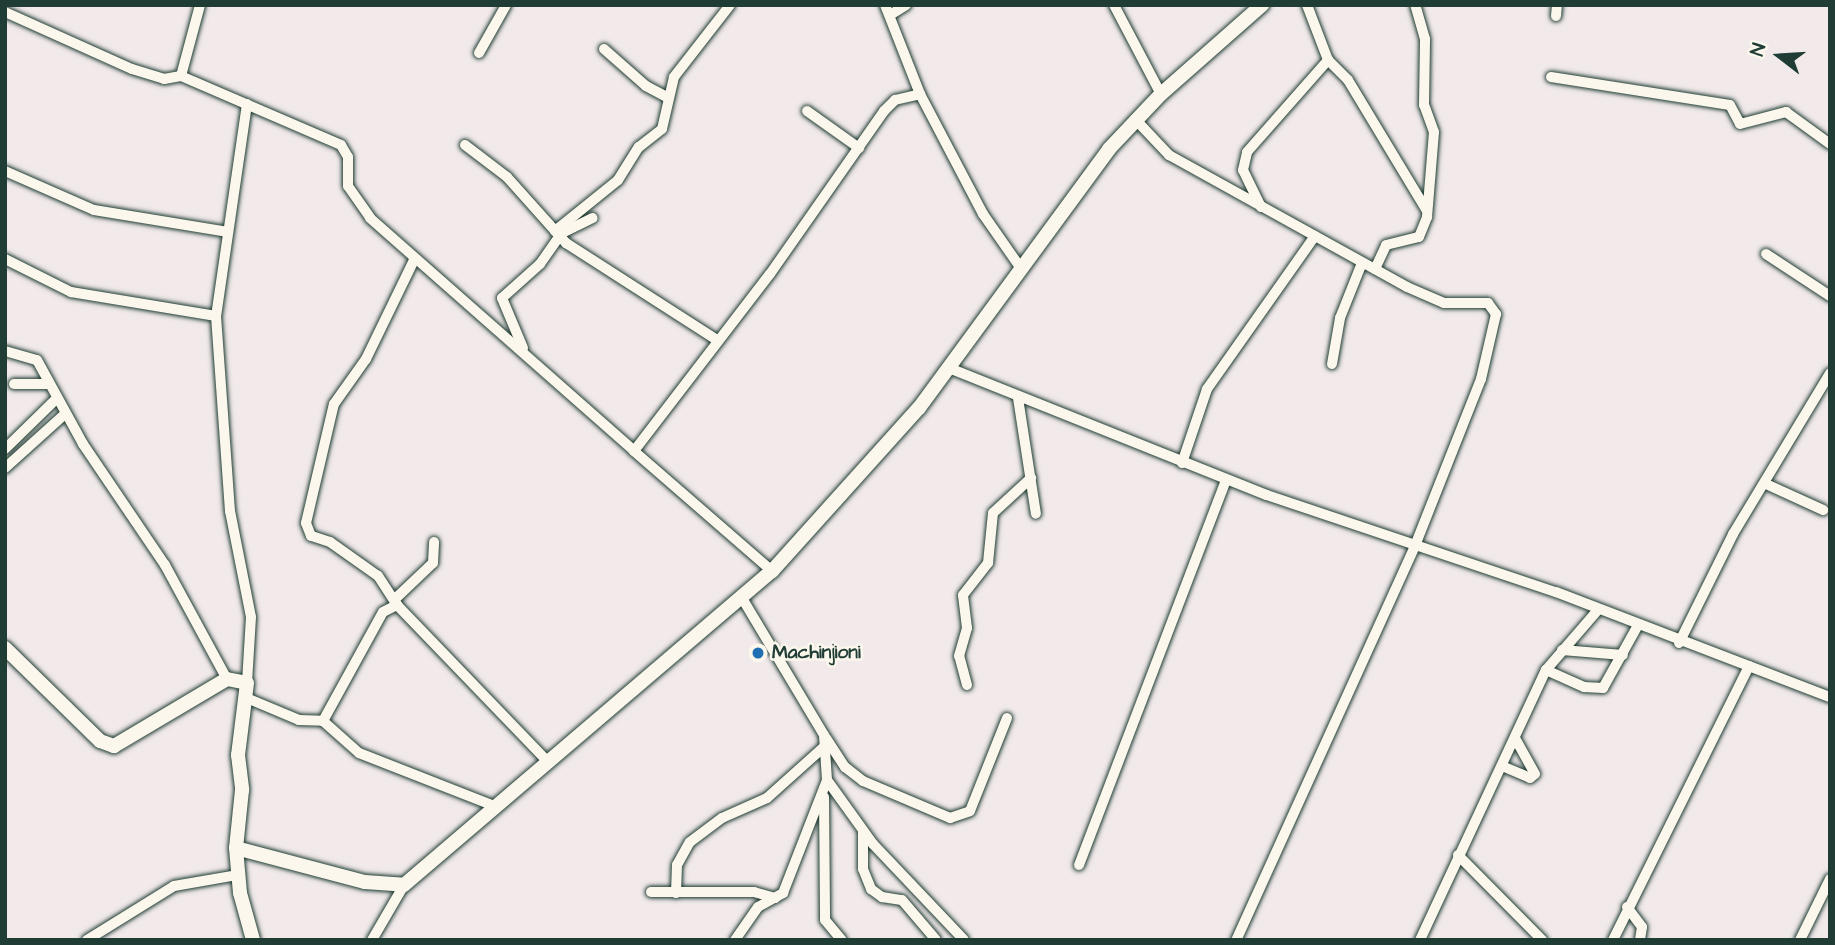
<!DOCTYPE html>
<html>
<head>
<meta charset="utf-8">
<style>
  body { margin:0 }
  #map { position:relative; width:1835px; height:945px; overflow:hidden; background:#f1e9ea; font-family:"Architects Daughter",sans-serif }
  div>[style] { position:absolute }
  [style*='--x'] { left:calc(var(--x)*1px); top:calc(var(--y)*1px); width:calc(var(--w)*1px); rotate:calc(var(--a)*1deg) }
  .roads { filter:drop-shadow(0 0 2px #1f3d34) drop-shadow(0 0 2px #1f3d34) }
  .minor>* { height:10px; margin:-5px; padding:0 5px; transform-origin:5px; border-radius:5px; background:#fbf7ec }
  .tertiary>* { height:14px; margin:-7px; padding:0 7px; transform-origin:7px; border-radius:7px; background:#fbf7ec }
  .dots>* { width:19px; height:19px; translate:-50% -50%; box-sizing:border-box; border:4px solid #fbf7ec; border-radius:50% }
  span { translate:-50% -50%; white-space:nowrap; text-align:center; line-height:1.15; -webkit-text-stroke:5px #fbf7ec; paint-order:stroke }
  .poi-label { font-size:19px; color:#1f3d34; font-weight:700 }
  .left { translate:0 -50%; text-align:left }
  .frame { position:absolute; inset:0; border:7px solid #1f3d34; pointer-events:none }
  .north { position:absolute; left:1744px; top:21px; width:70px; height:70px; -webkit-text-stroke:5px #fbf7ec; paint-order:stroke; rotate:287deg; font-size:19px; font-weight:700; line-height:28px; text-align:center; color:#1f3d34 }
  .north::after { content:''; display:block; margin:auto; width:24px; height:32px; background:#1f3d34; clip-path:polygon(50% 0,100% 100%,50% 72%,0 100%) }
</style>
</head>
<body>
<div id="map">
  <div class="roads">
    <div class="minor">
      <i style="--x:885;--y:5;--w:96;--a:68.5"></i>
      <i style="--x:920;--y:94;--w:136;--a:62.3"></i>
      <i style="--x:983;--y:214;--w:65;--a:55.1"></i>
      <i style="--x:1114;--y:5;--w:101;--a:62.2"></i>
      <i style="--x:5;--y:12;--w:139;--a:24.2"></i>
      <i style="--x:132;--y:69;--w:34;--a:17"></i>
      <i style="--x:164;--y:79;--w:17;--a:-10"></i>
      <i style="--x:181;--y:76;--w:174;--a:23.3"></i>
      <i style="--x:341;--y:145;--w:14;--a:60"></i>
      <i style="--x:348;--y:157;--w:29;--a:90"></i>
      <i style="--x:348;--y:186;--w:39;--a:55"></i>
      <i style="--x:370;--y:218;--w:352;--a:41.4"></i>
      <i style="--x:890;--y:15;--w:19;--a:-32"></i>
      <i style="--x:1556;--y:16;--w:11;--a:-85"></i>
      <i style="--x:604;--y:49;--w:56;--a:41.4"></i>
      <i style="--x:646;--y:86;--w:24;--a:28"></i>
      <i style="--x:479;--y:53;--w:55;--a:-60.6"></i>
      <i style="--x:1328;--y:60;--w:28;--a:45"></i>
      <i style="--x:1348;--y:80;--w:153;--a:58.9"></i>
      <i style="--x:181;--y:76;--w:73;--a:-75"></i>
      <i style="--x:1551;--y:77;--w:181;--a:8.9"></i>
      <i style="--x:1730;--y:105;--w:21;--a:62"></i>
      <i style="--x:1740;--y:124;--w:48;--a:-14.6"></i>
      <i style="--x:1786;--y:112;--w:54;--a:36"></i>
      <i style="--x:247;--y:104;--w:214;--a:98.3"></i>
      <i style="--x:216;--y:316;--w:196;--a:85.9"></i>
      <i style="--x:230;--y:511;--w:108;--a:78.8"></i>
      <i style="--x:251;--y:617;--w:66;--a:93.5"></i>
      <i style="--x:807;--y:111;--w:64;--a:35.4"></i>
      <i style="--x:1135;--y:119;--w:50;--a:46.6"></i>
      <i style="--x:1169;--y:155;--w:272;--a:29"></i>
      <i style="--x:1407;--y:287;--w:40;--a:23.4"></i>
      <i style="--x:1444;--y:303;--w:44;--a:0"></i>
      <i style="--x:1488;--y:303;--w:14;--a:54"></i>
      <i style="--x:1496;--y:314;--w:67;--a:103"></i>
      <i style="--x:1481;--y:379;--w:180;--a:111.6"></i>
      <i style="--x:1415;--y:546;--w:433;--a:114.4"></i>
      <i style="--x:465;--y:145;--w:53;--a:37.3"></i>
      <i style="--x:507;--y:177;--w:89;--a:48.2"></i>
      <i style="--x:566;--y:243;--w:179;--a:32.7"></i>
      <i style="--x:5;--y:171;--w:97;--a:23.7"></i>
      <i style="--x:94;--y:210;--w:136;--a:9.3"></i>
      <i style="--x:1261;--y:207;--w:41;--a:-115.9"></i>
      <i style="--x:1243;--y:170;--w:18;--a:-77"></i>
      <i style="--x:1247;--y:152;--w:123;--a:-48.6"></i>
      <i style="--x:1328;--y:60;--w:59;--a:-110.9"></i>
      <i style="--x:555;--y:231;--w:81;--a:-39"></i>
      <i style="--x:618;--y:180;--w:39;--a:-58"></i>
      <i style="--x:639;--y:147;--w:29;--a:-38"></i>
      <i style="--x:662;--y:129;--w:53;--a:-77"></i>
      <i style="--x:674;--y:77;--w:91;--a:-52.1"></i>
      <i style="--x:1766;--y:254;--w:77;--a:33.3"></i>
      <i style="--x:5;--y:259;--w:74;--a:26.6"></i>
      <i style="--x:71;--y:292;--w:147;--a:9.4"></i>
      <i style="--x:1375;--y:269;--w:26;--a:-65"></i>
      <i style="--x:1386;--y:245;--w:34;--a:-14"></i>
      <i style="--x:1419;--y:237;--w:22;--a:-68"></i>
      <i style="--x:1427;--y:217;--w:85;--a:-85.3"></i>
      <i style="--x:1434;--y:132;--w:29;--a:-110"></i>
      <i style="--x:1424;--y:105;--w:66;--a:-89.1"></i>
      <i style="--x:1425;--y:39;--w:35;--a:-106"></i>
      <i style="--x:523;--y:348;--w:54;--a:-112.8"></i>
      <i style="--x:502;--y:298;--w:51;--a:-41.8"></i>
      <i style="--x:540;--y:264;--w:38;--a:-55"></i>
      <i style="--x:562;--y:233;--w:34;--a:-26"></i>
      <i style="--x:5;--y:351;--w:33;--a:16"></i>
      <i style="--x:37;--y:360;--w:96;--a:61.3"></i>
      <i style="--x:83;--y:444;--w:146;--a:55.9"></i>
      <i style="--x:165;--y:565;--w:130;--a:61.5"></i>
      <i style="--x:1332;--y:364;--w:47;--a:-80.1"></i>
      <i style="--x:1340;--y:318;--w:59;--a:-68.2"></i>
      <i style="--x:949;--y:368;--w:342;--a:21.8"></i>
      <i style="--x:1267;--y:495;--w:305;--a:18.6"></i>
      <i style="--x:1556;--y:592;--w:293;--a:21"></i>
      <i style="--x:14;--y:384;--w:34;--a:0"></i>
      <i style="--x:1018;--y:398;--w:117;--a:81.2"></i>
      <i style="--x:5;--y:449;--w:71;--a:-44.4"></i>
      <i style="--x:1182;--y:463;--w:78;--a:-71.3"></i>
      <i style="--x:1207;--y:389;--w:187;--a:-54.8"></i>
      <i style="--x:5;--y:468;--w:81;--a:-42"></i>
      <i style="--x:1766;--y:484;--w:63;--a:24.5"></i>
      <i style="--x:772;--y:571;--w:183;--a:-139"></i>
      <i style="--x:634;--y:451;--w:223;--a:-52.5"></i>
      <i style="--x:770;--y:274;--w:199;--a:-55"></i>
      <i style="--x:884;--y:111;--w:16;--a:-45"></i>
      <i style="--x:895;--y:100;--w:26;--a:-13"></i>
      <i style="--x:395;--y:599;--w:52;--a:-43.5"></i>
      <i style="--x:433;--y:563;--w:21;--a:-87"></i>
      <i style="--x:397;--y:605;--w:35;--a:-123"></i>
      <i style="--x:378;--y:576;--w:59;--a:-144.7"></i>
      <i style="--x:330;--y:542;--w:20;--a:-162"></i>
      <i style="--x:311;--y:536;--w:14;--a:-111"></i>
      <i style="--x:306;--y:523;--w:122;--a:-76.8"></i>
      <i style="--x:334;--y:404;--w:55;--a:-54.6"></i>
      <i style="--x:366;--y:359;--w:110;--a:-64.1"></i>
      <i style="--x:1679;--y:643;--w:122;--a:-63.6"></i>
      <i style="--x:1733;--y:534;--w:188;--a:-58.9"></i>
      <i style="--x:1562;--y:650;--w:61;--a:4.7"></i>
      <i style="--x:1546;--y:670;--w:42;--a:24.1"></i>
      <i style="--x:1584;--y:687;--w:19;--a:3"></i>
      <i style="--x:1603;--y:688;--w:70;--a:-60.9"></i>
      <i style="--x:967;--y:685;--w:30;--a:-105"></i>
      <i style="--x:959;--y:656;--w:29;--a:-74"></i>
      <i style="--x:967;--y:628;--w:33;--a:-97"></i>
      <i style="--x:963;--y:595;--w:41;--a:-52"></i>
      <i style="--x:988;--y:563;--w:50;--a:-84.3"></i>
      <i style="--x:993;--y:513;--w:52;--a:-42.6"></i>
      <i style="--x:249;--y:699;--w:54;--a:22.8"></i>
      <i style="--x:299;--y:720;--w:24;--a:2"></i>
      <i style="--x:323;--y:721;--w:48;--a:41.6"></i>
      <i style="--x:359;--y:753;--w:145;--a:21.4"></i>
      <i style="--x:323;--y:721;--w:124;--a:-61.2"></i>
      <i style="--x:383;--y:612;--w:16;--a:-27"></i>
      <i style="--x:397;--y:605;--w:216;--a:46.1"></i>
      <i style="--x:826;--y:738;--w:35;--a:57"></i>
      <i style="--x:845;--y:767;--w:23;--a:38"></i>
      <i style="--x:863;--y:781;--w:95;--a:23"></i>
      <i style="--x:950;--y:818;--w:21;--a:-19"></i>
      <i style="--x:970;--y:811;--w:100;--a:-68.3"></i>
      <i style="--x:1502;--y:766;--w:30;--a:23"></i>
      <i style="--x:1530;--y:778;--w:6;--a:-39"></i>
      <i style="--x:1535;--y:774;--w:41;--a:-119.1"></i>
      <i style="--x:827;--y:780;--w:79;--a:54.3"></i>
      <i style="--x:873;--y:844;--w:132;--a:46.5"></i>
      <i style="--x:824;--y:797;--w:123;--a:89.5"></i>
      <i style="--x:825;--y:920;--w:26;--a:50"></i>
      <i style="--x:863;--y:831;--w:38;--a:90"></i>
      <i style="--x:863;--y:869;--w:22;--a:68"></i>
      <i style="--x:871;--y:889;--w:14;--a:36"></i>
      <i style="--x:882;--y:897;--w:20;--a:9"></i>
      <i style="--x:902;--y:900;--w:52;--a:49.6"></i>
      <i style="--x:1458;--y:855;--w:120;--a:45.3"></i>
      <i style="--x:1079;--y:865;--w:412;--a:-69.1"></i>
      <i style="--x:651;--y:892;--w:103;--a:0"></i>
      <i style="--x:754;--y:892;--w:22;--a:16"></i>
      <i style="--x:676;--y:893;--w:28;--a:-88"></i>
      <i style="--x:677;--y:865;--w:26;--a:-61"></i>
      <i style="--x:690;--y:842;--w:40;--a:-37"></i>
      <i style="--x:722;--y:818;--w:49;--a:-24"></i>
      <i style="--x:767;--y:798;--w:79;--a:-41.9"></i>
      <i style="--x:1627;--y:907;--w:25;--a:53"></i>
      <i style="--x:1642;--y:927;--w:13;--a:99"></i>
      <i style="--x:87;--y:940;--w:102;--a:-31.8"></i>
      <i style="--x:174;--y:886;--w:65;--a:-9.8"></i>
      <i style="--x:372;--y:940;--w:64;--a:-59.8"></i>
      <i style="--x:735;--y:940;--w:40;--a:-55.1"></i>
      <i style="--x:758;--y:907;--w:29;--a:-29"></i>
      <i style="--x:783;--y:893;--w:121;--a:-68.7"></i>
      <i style="--x:827;--y:780;--w:45;--a:-93.8"></i>
      <i style="--x:824;--y:735;--w:160;--a:-120.9"></i>
      <i style="--x:1420;--y:940;--w:298;--a:-65"></i>
      <i style="--x:1546;--y:670;--w:78;--a:-49.2"></i>
      <i style="--x:1613;--y:940;--w:306;--a:-63.6"></i>
      <i style="--x:1800;--y:940;--w:68;--a:-63.8"></i>
    </div>
    <div class="tertiary">
      <i style="--x:5;--y:648;--w:133;--a:44.4"></i>
      <i style="--x:100;--y:741;--w:15;--a:20"></i>
      <i style="--x:114;--y:746;--w:131;--a:-30.7"></i>
      <i style="--x:227;--y:679;--w:20;--a:11"></i>
      <i style="--x:247;--y:683;--w:73;--a:97.1"></i>
      <i style="--x:238;--y:755;--w:35;--a:83"></i>
      <i style="--x:242;--y:790;--w:58;--a:95.9"></i>
      <i style="--x:236;--y:848;--w:45;--a:84.9"></i>
      <i style="--x:240;--y:893;--w:49;--a:74.5"></i>
      <i style="--x:236;--y:848;--w:133;--a:14.8"></i>
      <i style="--x:365;--y:882;--w:39;--a:4"></i>
      <i style="--x:404;--y:885;--w:484;--a:-40.5"></i>
      <i style="--x:772;--y:571;--w:219;--a:-48"></i>
      <i style="--x:919;--y:408;--w:321;--a:-53.7"></i>
      <i style="--x:1109;--y:149;--w:76;--a:-46.6"></i>
      <i style="--x:1161;--y:94;--w:135;--a:-41.4"></i>
    </div>
  </div>
  <div class="dots">
    <i style="left:758px;top:653px;background:#1f6fb2"></i>
  </div>
  <div class="poi-label">
    <span class="left" style="left:772px;top:653px">Machinjioni</span>
  </div>
  <div class="frame"></div>
  <div class="north">N</div>
</div>
</body>
</html>
